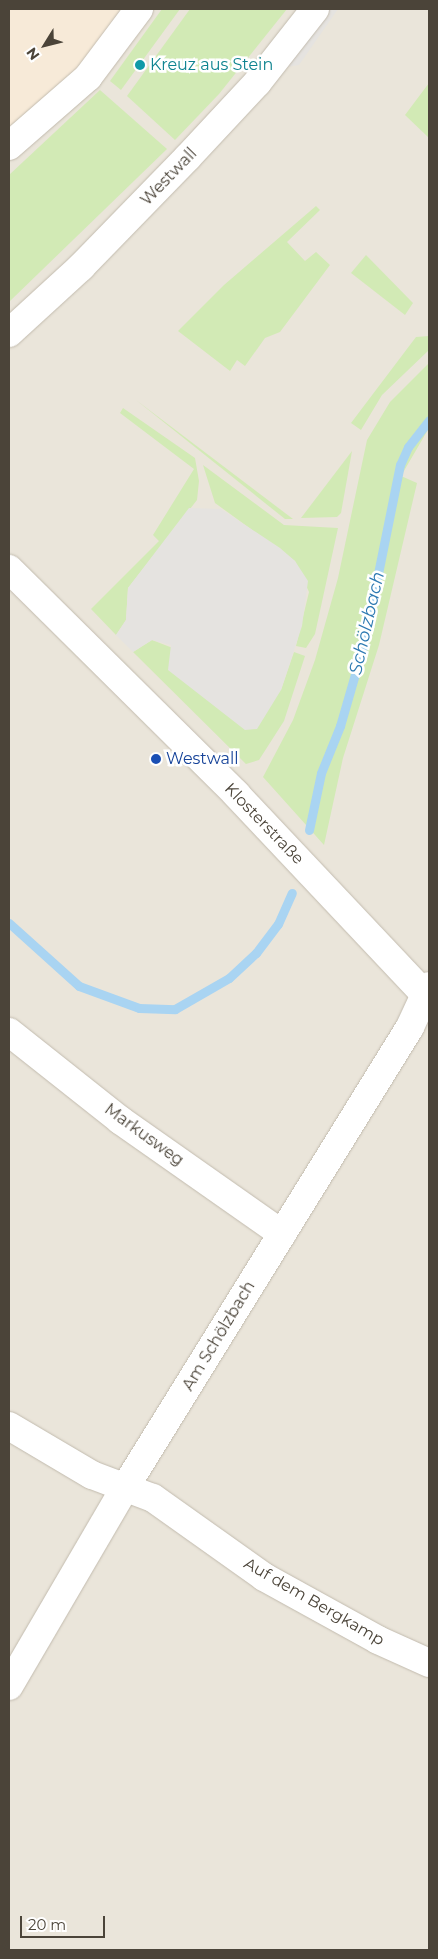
<!DOCTYPE html>
<html>
<head>
<meta charset="utf-8">
<style>
  body { margin:0 }
  #map { position:relative; width:438px; height:1959px; overflow:hidden; background:#f6f3ec; font-family:Montserrat,sans-serif }
  div>[style] { position:absolute }
  [style*='--x'] { left:calc(var(--x)*1px); top:calc(var(--y)*1px); width:calc(var(--w)*1px); rotate:calc(var(--a)*1deg) }
  .residential>* { inset:0; background:#eae5da }
  .commercial>* { inset:0; background:#f7ead8 }
  .green>* { inset:0; background:#d2eab5 }
  .parking>* { inset:0; background:#e5e3e0 }
  .stream>* { height:9px; margin:-4.5px; padding:0 4.5px; transform-origin:4.5px; border-radius:4.5px; background:#a9d4f2 }
  .roads { filter:drop-shadow(0 0 1px #c2bbae) drop-shadow(0 0 1px #c2bbae) }
  .street>* { height:28px; margin:-14px; padding:0 14px; transform-origin:14px; border-radius:14px; background:#fff }
  .dots>* { width:14px; height:14px; translate:-50% -50%; box-sizing:border-box; border:2px solid #fff; border-radius:50% }
  span { translate:-50% -50%; white-space:nowrap; text-align:center; line-height:1.15; -webkit-text-stroke:5px #fff; paint-order:stroke }
  .culture-label { font-size:16px; color:#0d838f }
  .left { translate:0 -50%; text-align:left }
  .street-label { font-size:16px; color:#4b4439 }
  .transit-label { font-size:16px; color:#164399 }
  .water-label { font-size:18px; color:#2e7ab2; font-style:italic }
  .frame { position:absolute; inset:0; border:10px solid #4b4439; pointer-events:none }
  .north { position:absolute; left:20px; top:20px; width:50px; height:50px; -webkit-text-stroke:4px #fff; paint-order:stroke; rotate:234deg; font-size:14px; font-weight:700; line-height:20px; text-align:center; color:#4b4439 }
  .north::after { content:''; display:block; margin:auto; width:18px; height:22px; background:#4b4439; clip-path:polygon(50% 0,100% 100%,50% 72%,0 100%) }
  .scale { position:absolute; left:20px; top:1916px; width:85px; height:22px; box-sizing:border-box; border:2px solid #4b4439; border-top:0; padding-left:6px; font-size:15px; line-height:18px; white-space:nowrap; color:#4b4439; -webkit-text-stroke:4px #fff; paint-order:stroke }
</style>
</head>
<body>
<div id="map">
  <div class="residential">
    <i style="clip-path:polygon(127px 9px,429px 9px,429px 1950px,9px 1950px,9px 136px)"></i>
  </div>
  <div class="commercial">
    <i style="clip-path:polygon(9px 9px,127px 9px,85px 66px,9px 136px)"></i>
  </div>
  <div class="green">
    <i style="clip-path:polygon(162px 9px,180px 9px,121px 90px,110px 81px)"></i>
    <i style="clip-path:polygon(190px 9px,287px 9px,219px 94px,175px 140px,127px 96px)"></i>
    <i style="clip-path:polygon(429px 83px,429px 138px,405px 115px)"></i>
    <i style="clip-path:polygon(100px 90px,167px 149px,9px 302px,9px 175px)"></i>
    <i style="clip-path:polygon(316px 206px,320px 210px,287px 242px,305px 261px,316px 252px,330px 265px,280px 332px,265px 338px,245px 366px,237px 360px,230px 371px,178px 331px,224px 285px)"></i>
    <i style="clip-path:polygon(366px 255px,413px 303px,405px 315px,351px 273px)"></i>
    <i style="clip-path:polygon(429px 336px,429px 350px,382px 395px,361px 430px,351px 423px,416px 337px)"></i>
    <i style="clip-path:polygon(429px 363px,429px 428px,401px 476px,417px 483px,379px 645px,343px 758px,324px 845px,263px 777px,293px 720px,315px 660px,338px 578px,367px 440px,390px 402px)"></i>
    <i style="clip-path:polygon(136px 400px,293px 519px,285px 519px)"></i>
    <i style="clip-path:polygon(123px 408px,195px 458px,199px 481px,197px 500px,128px 588px,126px 620px,116px 635px,91px 609px,159px 541px,153px 535px,194px 469px,120px 413px)"></i>
    <i style="clip-path:polygon(352px 451px,341px 513px,337px 517px,301px 518px)"></i>
    <i style="clip-path:polygon(203px 465px,284px 525px,338px 528px,315px 634px,306px 648px,296px 646px,309px 592px,295px 561px,215px 503px)"></i>
    <i style="clip-path:polygon(152px 640px,281px 690px,294px 652px,305px 656px,284px 721px,259px 760px,246px 764px,133px 652px)"></i>
  </div>
  <div class="parking">
    <i style="clip-path:polygon(327px 9px,338px 9px,299px 65px,287px 67px)"></i>
    <i style="clip-path:polygon(189px 508px,221px 509px,280px 548px,295px 561px,308px 581px,302px 626px,281px 690px,257px 729px,245px 730px,168px 670px,171px 645px,152px 640px,133px 652px,116px 635px,126px 620px,128px 588px)"></i>
  </div>
  <div class="stream">
    <i style="--x:309;--y:830;--w:58;--a:-78.1"></i>
    <i style="--x:321;--y:773;--w:51;--a:-68"></i>
    <i style="--x:340;--y:726;--w:86;--a:-73.9"></i>
    <i style="--x:364;--y:643;--w:182;--a:-78.6"></i>
    <i style="--x:400;--y:465;--w:20;--a:-66"></i>
    <i style="--x:408;--y:447;--w:34;--a:-52"></i>
    <i style="--x:9;--y:923;--w:94;--a:42"></i>
    <i style="--x:79;--y:986;--w:64;--a:20.1"></i>
    <i style="--x:139;--y:1008;--w:36;--a:2"></i>
    <i style="--x:175;--y:1009;--w:62;--a:-29.9"></i>
    <i style="--x:229;--y:978;--w:37;--a:-43"></i>
    <i style="--x:256;--y:953;--w:36;--a:-53"></i>
    <i style="--x:278;--y:924;--w:34;--a:-66"></i>
  </div>
  <div class="roads">
    <div class="street">
      <i style="--x:9;--y:146;--w:105;--a:-41.1"></i>
      <i style="--x:88;--y:77;--w:85;--a:-53.1"></i>
      <i style="--x:9;--y:333;--w:98;--a:-42.5"></i>
      <i style="--x:81;--y:267;--w:152;--a:-45.8"></i>
      <i style="--x:187;--y:158;--w:103;--a:-47"></i>
      <i style="--x:257;--y:83;--w:94;--a:-51.9"></i>
      <i style="--x:9;--y:569;--w:320;--a:44.7"></i>
      <i style="--x:236;--y:794;--w:282;--a:46.7"></i>
      <i style="--x:9;--y:1032;--w:142;--a:38.4"></i>
      <i style="--x:120;--y:1120;--w:198;--a:35.1"></i>
      <i style="--x:9;--y:1426;--w:96;--a:30.6"></i>
      <i style="--x:92;--y:1475;--w:65;--a:20.7"></i>
      <i style="--x:153;--y:1498;--w:136;--a:35.4"></i>
      <i style="--x:264;--y:1577;--w:130;--a:28.9"></i>
      <i style="--x:378;--y:1640;--w:56;--a:24.3"></i>
      <i style="--x:9;--y:1686;--w:232;--a:-59.7"></i>
      <i style="--x:126;--y:1486;--w:540;--a:-58.25"></i>
      <i style="--x:410;--y:1027;--w:45;--a:-65.1"></i>
    </div>
  </div>
  <div class="dots">
    <i style="left:140px;top:65px;background:#0f9aa8"></i>
    <i style="left:156px;top:759px;background:#1a4fb4"></i>
  </div>
  <div class="culture-label">
    <span class="left" style="left:150px;top:65px">Kreuz aus Stein</span>
  </div>
  <div class="street-label">
    <span style="left:169px;top:177px;rotate:-46deg">Westwall</span>
    <span style="left:264px;top:824px;rotate:46deg">Klosterstraße</span>
    <span style="left:144px;top:1135px;rotate:36deg">Markusweg</span>
    <span style="left:219px;top:1336px;rotate:-59deg">Am Schölzbach</span>
    <span style="left:314px;top:1602px;rotate:30deg">Auf dem Bergkamp</span>
  </div>
  <div class="transit-label">
    <span class="left" style="left:166px;top:759px">Westwall</span>
  </div>
  <div class="water-label">
    <span style="left:367px;top:623px;rotate:-77deg">Schölzbach</span>
  </div>
  <div class="frame"></div>
  <div class="north">N</div>
  <div class="scale">20 m</div>
</div>
</body>
</html>
